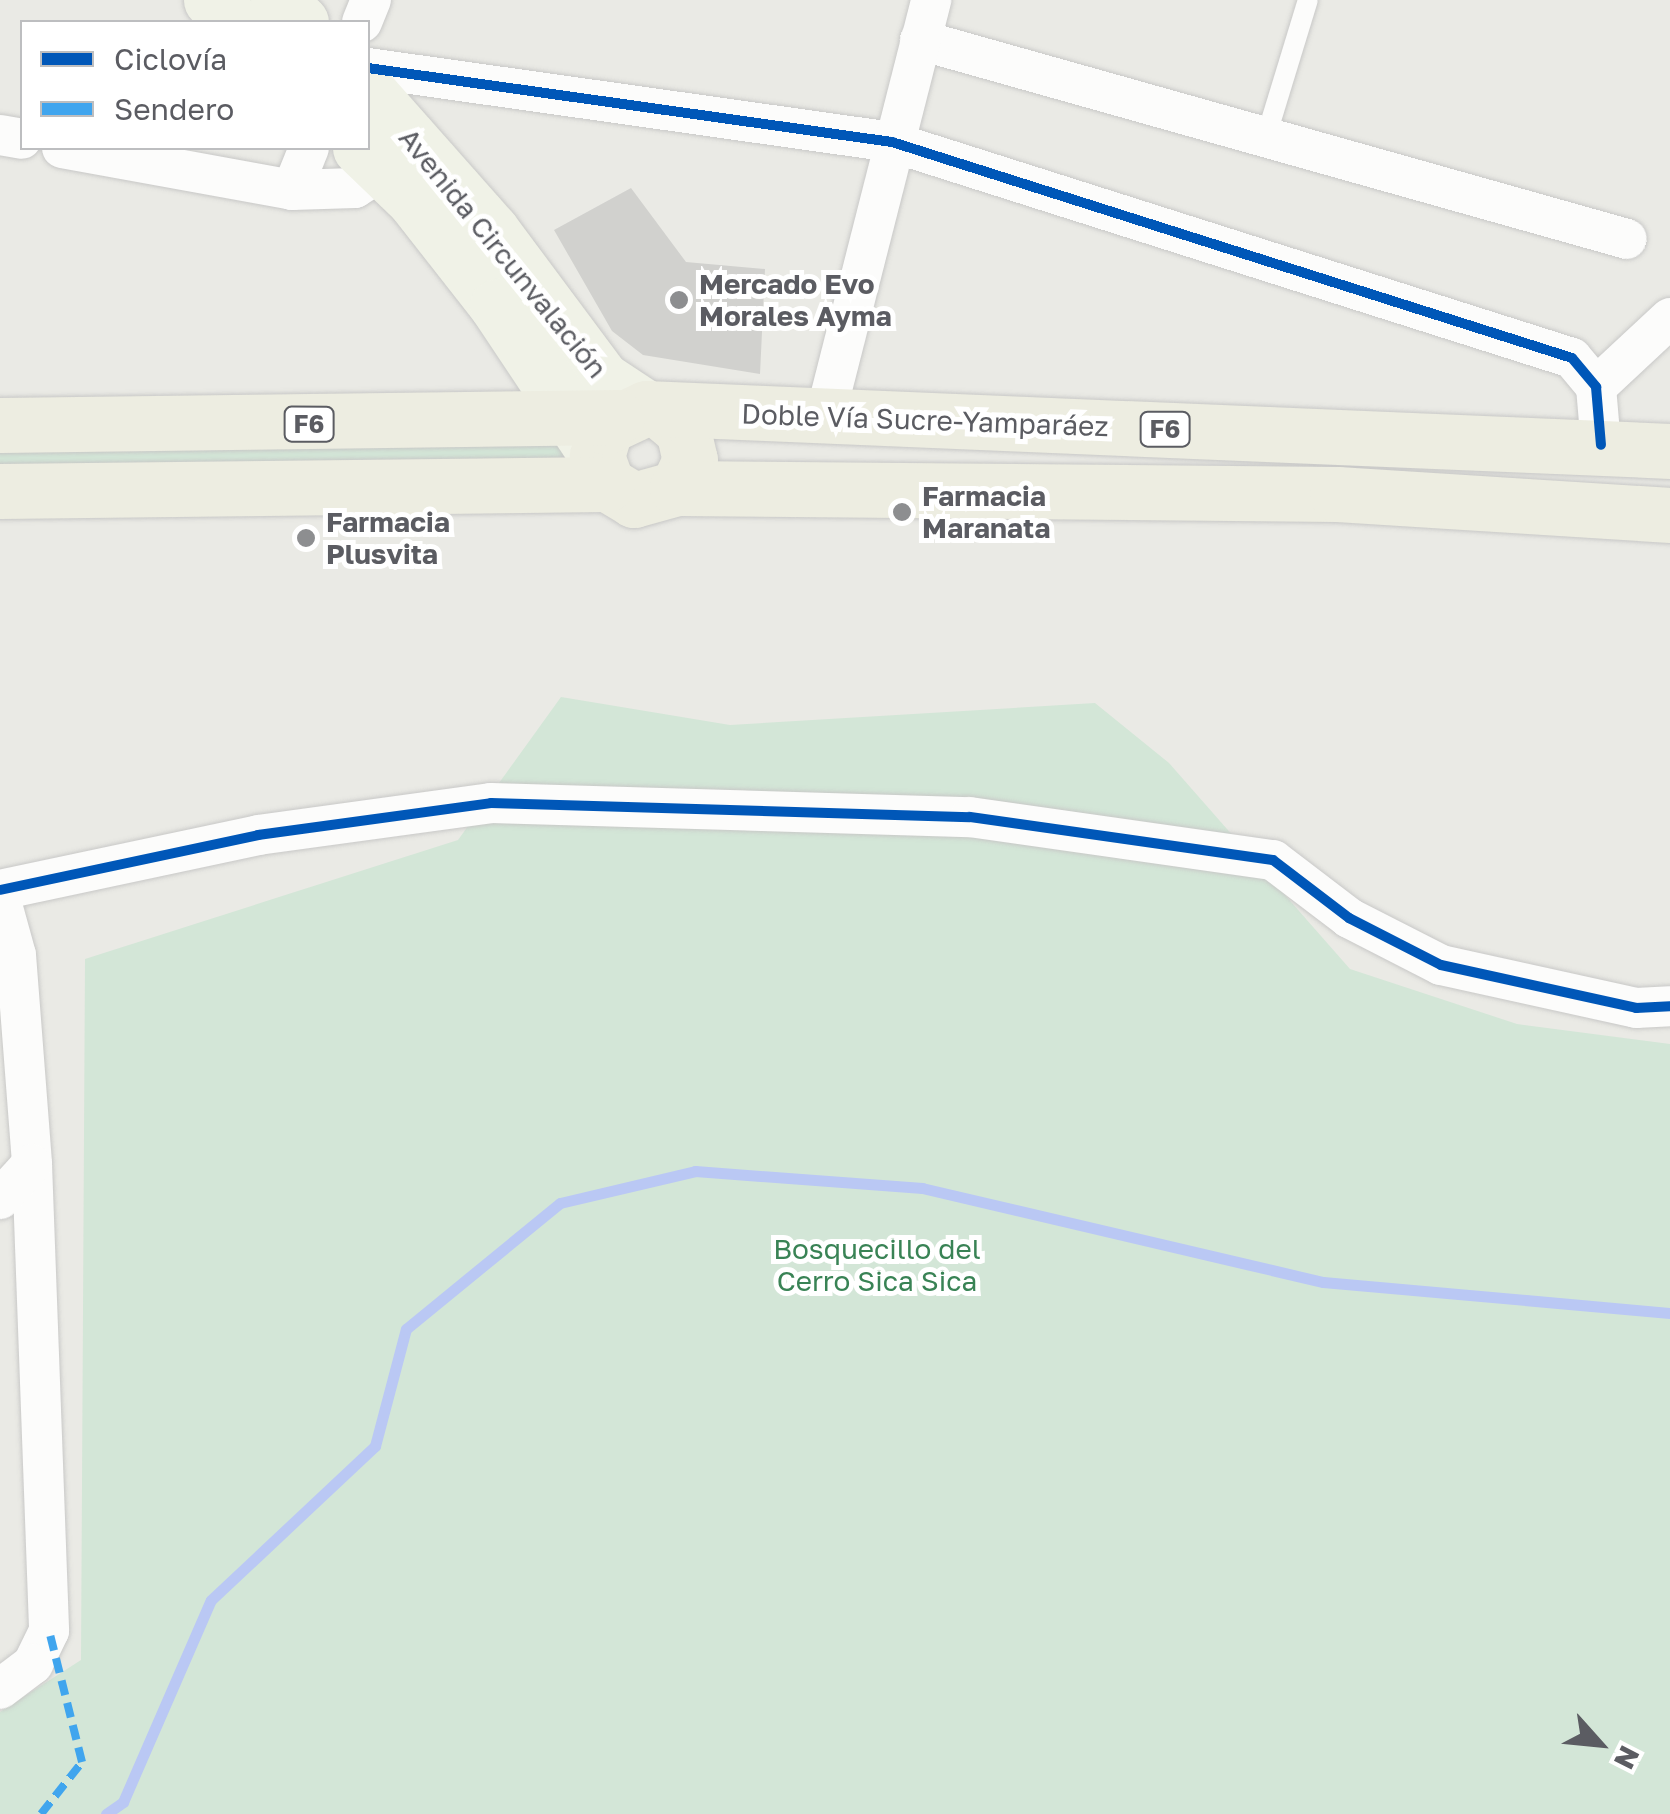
<!DOCTYPE html>
<html>
<head>
<meta charset="utf-8">
<style>
  body { margin:0 }
  #map { position:relative; width:1670px; height:1814px; overflow:hidden; background:#eaeae5; font-family:"Golos Text",sans-serif }
  div>[style] { position:absolute }
  [style*='--x'] { left:calc(var(--x)*1px); top:calc(var(--y)*1px); width:calc(var(--w)*1px); rotate:calc(var(--a)*1deg) }
  .green>* { inset:0; background:#d3e6d7 }
  .stream>* { height:11px; margin:-5.5px; padding:0 5.5px; transform-origin:5.5px; border-radius:5.5px; background:#bac8f4 }
  .building>* { inset:0; background:#d1d1ce }
  .roads { filter:drop-shadow(0 0 2px #c8c8c7) drop-shadow(0 0 2px #c8c8c7) }
  .lane>* { height:20px; margin:-10px; padding:0 10px; transform-origin:10px; border-radius:10px; background:#fcfcfb }
  .street>* { height:40px; margin:-20px; padding:0 20px; transform-origin:20px; border-radius:20px; background:#fcfcfb }
  .primary>* { height:55px; margin:-27.5px; padding:0 27.5px; transform-origin:27.5px; border-radius:27.5px; background:#f0f2e7 }
  .highway>* { height:55px; margin:-27.5px; padding:0 27.5px; transform-origin:27.5px; border-radius:27.5px; background:#edede1 }
  .quiet>* { height:8px; margin-top:-4px; transform-origin:0; background:repeating-linear-gradient(90deg,#40a5ee 0 15px,transparent 0 23px) }
  .cycleway>* { height:10px; margin:-5px; padding:0 5px; transform-origin:5px; border-radius:5px; background:#0057b8 }
  .dots>* { width:28px; height:28px; translate:-50% -50%; box-sizing:border-box; border:5px solid #fff; border-radius:50% }
  span { translate:-50% -50%; white-space:nowrap; text-align:center; line-height:1.15; -webkit-text-stroke:10px #fff; paint-order:stroke }
  .shield-label span { padding:2px 8px; background:#fff; border:2px solid; border-radius:8px; -webkit-text-stroke-width:0 }
  .shield-label { font-size:25px; color:#5b5c62; font-weight:700 }
  .street-label { font-size:28px; color:#5b5c62 }
  .poi-label { font-size:28px; color:#5b5c62; font-weight:700 }
  .left { translate:0 -50%; text-align:left }
  .park-label { font-size:28px; color:#398355 }
  .legend { position:absolute; left:20px; top:20px; width:350px; height:130px; box-sizing:border-box; background:#fff; border:2px solid #bdbec0; margin:0; padding:12px 18px; list-style:none; font-size:30px; color:#5b5c62 }
  .legend li { display:flex; align-items:center; gap:20px; height:50px }
  .legend b { width:50px; border:2px solid #bdbec0 }
  .north { position:absolute; left:1550px; top:1694px; width:100px; height:100px; -webkit-text-stroke:8px #fff; paint-order:stroke; rotate:117deg; font-size:28px; font-weight:700; line-height:40px; text-align:center; color:#5b5c62 }
  .north::after { content:''; display:block; margin:auto; width:35px; height:45px; background:#5b5c62; clip-path:polygon(50% 0,100% 100%,50% 72%,0 100%) }
</style>
</head>
<body>
<div id="map">
  <div class="green">
    <i style="clip-path:polygon(0 442px,570px 443px,570px 470px,0 469px)"></i>
    <i style="clip-path:polygon(561px 697px,730px 725px,1095px 703px,1169px 763px,1350px 969px,1517px 1024px,1670px 1044px,1670px 1814px,0 1814px,0 1712px,81px 1660px,85px 959px,458px 840px)"></i>
  </div>
  <div class="stream">
    <i style="--x:106;--y:1814;--w:21;--a:-35"></i>
    <i style="--x:123;--y:1802;--w:220;--a:-66.5"></i>
    <i style="--x:211;--y:1600;--w:225;--a:-43.2"></i>
    <i style="--x:375;--y:1446;--w:121;--a:-75.2"></i>
    <i style="--x:406;--y:1329;--w:199;--a:-39.3"></i>
    <i style="--x:560;--y:1203;--w:139;--a:-13.3"></i>
    <i style="--x:695;--y:1171;--w:228;--a:4.3"></i>
    <i style="--x:922;--y:1188;--w:412;--a:13.2"></i>
    <i style="--x:1323;--y:1282;--w:348;--a:5.1"></i>
  </div>
  <div class="building">
    <i style="clip-path:polygon(631px 188px,686px 262px,765px 269px,760px 374px,643px 355px,612px 331px,554px 230px)"></i>
  </div>
  <div class="roads">
    <div class="lane">
      <i style="--x:1266;--y:137;--w:143;--a:-73"></i>
    </div>
    <div class="street">
      <i style="--x:362;--y:22;--w:24;--a:-68"></i>
      <i style="--x:920;--y:40;--w:734;--a:15.72"></i>
      <i style="--x:368;--y:68;--w:529;--a:8.04"></i>
      <i style="--x:892;--y:142;--w:713;--a:17.62"></i>
      <i style="--x:1572;--y:358;--w:38;--a:50"></i>
      <i style="--x:1596;--y:387;--w:58;--a:85.1"></i>
      <i style="--x:0;--y:135;--w:22;--a:10"></i>
      <i style="--x:62;--y:148;--w:234;--a:10.3"></i>
      <i style="--x:292;--y:190;--w:63;--a:-1.8"></i>
      <i style="--x:355;--y:188;--w:56;--a:-32.6"></i>
      <i style="--x:292;--y:190;--w:45;--a:-68"></i>
      <i style="--x:1596;--y:387;--w:101;--a:-43"></i>
      <i style="--x:825;--y:417;--w:430;--a:-75.7"></i>
      <i style="--x:0;--y:890;--w:264;--a:-12"></i>
      <i style="--x:258;--y:835;--w:235;--a:-7.8"></i>
      <i style="--x:491;--y:803;--w:479;--a:1.7"></i>
      <i style="--x:970;--y:817;--w:306;--a:8.1"></i>
      <i style="--x:1273;--y:860;--w:96;--a:37.3"></i>
      <i style="--x:1349;--y:918;--w:103;--a:27.1"></i>
      <i style="--x:1441;--y:965;--w:200;--a:12.4"></i>
      <i style="--x:1636;--y:1008;--w:34;--a:-3"></i>
      <i style="--x:0;--y:897;--w:60;--a:74.6"></i>
      <i style="--x:16;--y:955;--w:210;--a:85.6"></i>
      <i style="--x:32;--y:1164;--w:467;--a:87.9"></i>
      <i style="--x:49;--y:1631;--w:37;--a:116"></i>
      <i style="--x:33;--y:1664;--w:41;--a:142.9"></i>
      <i style="--x:0;--y:1199;--w:47;--a:-47.6"></i>
    </div>
    <div class="primary">
      <i style="--x:211;--y:0;--w:32;--a:44"></i>
      <i style="--x:278;--y:0;--w:32;--a:44"></i>
      <i style="--x:368;--y:91;--w:186;--a:48.5"></i>
      <i style="--x:491;--y:230;--w:186;--a:53.3"></i>
      <i style="--x:602;--y:379;--w:53;--a:33.4"></i>
      <i style="--x:360;--y:148;--w:75;--a:43.9"></i>
      <i style="--x:414;--y:200;--w:135;--a:51.9"></i>
      <i style="--x:497;--y:306;--w:177;--a:56.3"></i>
    </div>
    <div class="highway">
      <i style="--x:660;--y:411;--w:30;--a:40"></i>
      <i style="--x:683;--y:430;--w:31;--a:77"></i>
      <i style="--x:690;--y:460;--w:31;--a:115"></i>
      <i style="--x:677;--y:488;--w:45;--a:164.4"></i>
      <i style="--x:634;--y:500;--w:31;--a:-149"></i>
      <i style="--x:607;--y:484;--w:30;--a:-110"></i>
      <i style="--x:597;--y:456;--w:30;--a:-73"></i>
      <i style="--x:606;--y:427;--w:44;--a:-25.4"></i>
      <i style="--x:646;--y:408;--w:1025;--a:2.4"></i>
      <i style="--x:0;--y:425;--w:617;--a:-0.74"></i>
      <i style="--x:677;--y:488;--w:660;--a:0.52"></i>
      <i style="--x:1337;--y:494;--w:334;--a:3.6"></i>
      <i style="--x:0;--y:491;--w:607;--a:-0.66"></i>
    </div>
  </div>
  <div class="quiet">
    <i style="--x:41;--y:1814;--w:66;--a:-51.7"></i>
    <i style="--x:82;--y:1762;--w:135;--a:-104.1"></i>
  </div>
  <div class="cycleway">
    <i style="--x:368;--y:68;--w:529;--a:8.04"></i>
    <i style="--x:892;--y:142;--w:713;--a:17.62"></i>
    <i style="--x:1572;--y:358;--w:38;--a:50"></i>
    <i style="--x:1596;--y:387;--w:58;--a:85.1"></i>
    <i style="--x:0;--y:890;--w:264;--a:-12"></i>
    <i style="--x:258;--y:835;--w:235;--a:-7.8"></i>
    <i style="--x:491;--y:803;--w:479;--a:1.7"></i>
    <i style="--x:970;--y:817;--w:306;--a:8.1"></i>
    <i style="--x:1273;--y:860;--w:96;--a:37.3"></i>
    <i style="--x:1349;--y:918;--w:103;--a:27.1"></i>
    <i style="--x:1441;--y:965;--w:200;--a:12.4"></i>
    <i style="--x:1636;--y:1008;--w:34;--a:-3"></i>
  </div>
  <div class="dots">
    <i style="left:679px;top:300px;background:#8d8e90"></i>
    <i style="left:902px;top:512px;background:#8d8e90"></i>
    <i style="left:306px;top:538px;background:#8d8e90"></i>
  </div>
  <div class="shield-label">
    <span style="left:309px;top:424px">F6</span>
    <span style="left:1165px;top:429px">F6</span>
  </div>
  <div class="street-label">
    <span style="left:503px;top:253px;rotate:51deg">Avenida Circunvalación</span>
    <span style="left:925px;top:420px;rotate:2deg">Doble Vía Sucre-Yamparáez</span>
  </div>
  <div class="poi-label">
    <span class="left" style="left:699px;top:300px">Mercado Evo<br>Morales Ayma</span>
    <span class="left" style="left:922px;top:512px">Farmacia<br>Maranata</span>
    <span class="left" style="left:326px;top:538px">Farmacia<br>Plusvita</span>
  </div>
  <div class="park-label">
    <span style="left:877px;top:1265px">Bosquecillo del<br>Cerro Sica Sica</span>
  </div>
  <ul class="legend">
  <li><b style="height:12px;background:#0057b8"></b>Ciclovía</li>
  <li><b style="height:12px;background:#40a5ee"></b>Sendero</li>
  </ul>
  <div class="north">N</div>
</div>
</body>
</html>
